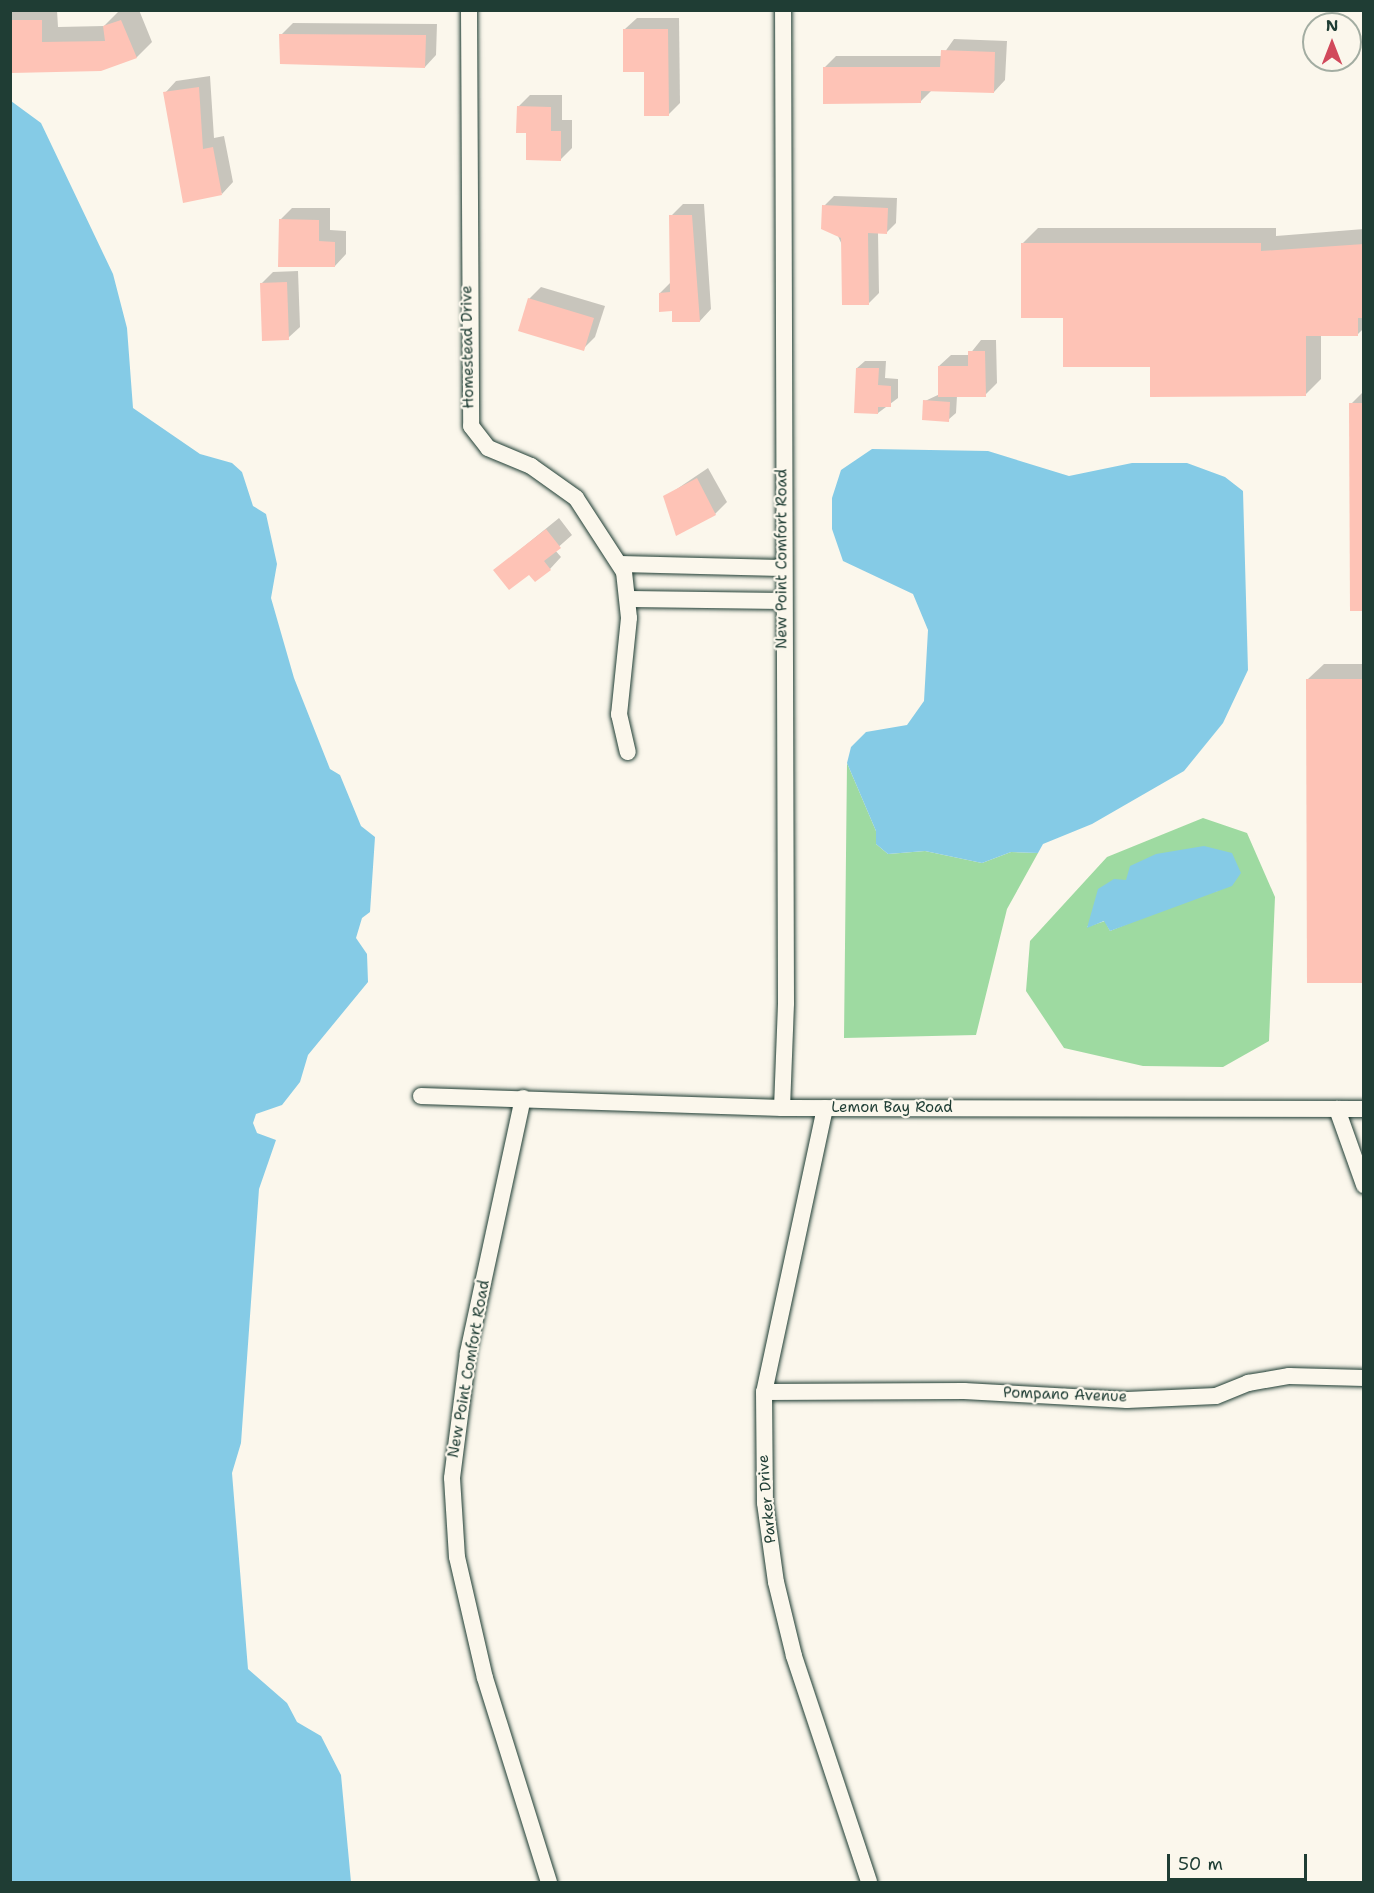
<!DOCTYPE html>
<html>
<head>
<meta charset="utf-8">
<style>
  body { margin:0 }
  #map { position:relative; width:1374px; height:1893px; overflow:hidden; background:#fbf7ec; font-family:"Shantell Sans",sans-serif }
  div>[style] { position:absolute }
  [style*='--x'] { left:calc(var(--x)*1px); top:calc(var(--y)*1px); width:calc(var(--w)*1px); rotate:calc(var(--a)*1deg) }
  .green>* { inset:0; background:#9edaa1 }
  .water>* { inset:0; background:#85cbe6 }
  .shadow>* { inset:0; background:#0003 }
  .building>* { inset:0; background:#fec3b6 }
  .roads { filter:drop-shadow(0 0 2px #1f3d34) drop-shadow(0 0 2px #1f3d34) }
  .street>* { height:16px; margin:-8px; padding:0 8px; transform-origin:8px; border-radius:8px; background:#fbf7ec }
  span { translate:-50% -50%; white-space:nowrap; text-align:center; line-height:1.15; -webkit-text-stroke:4.5px #fbf7ec; paint-order:stroke }
  .street-label { font-size:15px; color:#1f3d34 }
  .frame { position:absolute; inset:0; border:12px solid #1f3d34; pointer-events:none }
  .north { position:absolute; left:1302px; top:12px; width:60px; height:60px; box-sizing:border-box; background:#fbf7ec; border:2px solid #a3ada2; border-radius:50%; rotate:0deg; font-size:16px; font-weight:700; line-height:24px; text-align:center; color:#1f3d34 }
  .north::after { content:''; display:block; margin:auto; width:21px; height:27px; background:#d1495b; clip-path:polygon(50% 0,100% 100%,50% 72%,0 100%) }
  .scale { position:absolute; left:1167px; top:1854px; width:140px; height:27px; box-sizing:border-box; border:3px solid #1f3d34; border-top:0; padding-left:8px; font-size:18px; line-height:21px; white-space:nowrap; color:#1f3d34; -webkit-text-stroke:4px #fbf7ec; paint-order:stroke }
</style>
</head>
<body>
<div id="map">
  <div class="green">
    <i style="clip-path:polygon(847px 763px,876px 831px,876px 844px,888px 854px,925px 851px,982px 863px,1011px 852px,1038px 853px,1007px 909px,976px 1035px,844px 1038px)"></i>
    <i style="clip-path:polygon(evenodd,1203px 818px,1247px 833px,1275px 897px,1269px 1041px,1223px 1067px,1143px 1066px,1064px 1048px,1026px 991px,1030px 941px,1107px 857px,1203px 818px,1126px 880px,1218px 892px,1205px 892px,1110px 931px,1105px 921px,1087px 927px,1126px 880px)"></i>
  </div>
  <div class="water">
    <i style="clip-path:polygon(11px 101px,41px 123px,113px 274px,127px 328px,133px 408px,200px 454px,232px 463px,242px 472px,253px 506px,266px 514px,277px 564px,271px 598px,294px 678px,330px 769px,340px 775px,361px 826px,375px 837px,370px 912px,362px 918px,356px 938px,367px 954px,368px 982px,308px 1055px,300px 1082px,282px 1105px,256px 1114px,253px 1123px,257px 1133px,276px 1140px,259px 1189px,241px 1443px,232px 1473px,248px 1669px,287px 1703px,297px 1722px,321px 1736px,341px 1775px,351px 1882px,11px 1882px)"></i>
    <i style="clip-path:polygon(872px 449px,988px 451px,1069px 476px,1132px 463px,1187px 463px,1225px 477px,1243px 491px,1248px 670px,1223px 723px,1184px 771px,1092px 824px,1043px 844px,1038px 853px,1011px 852px,982px 863px,925px 851px,888px 854px,876px 844px,876px 831px,847px 763px,851px 747px,866px 732px,907px 725px,924px 701px,928px 630px,913px 594px,843px 561px,832px 529px,832px 498px,841px 470px)"></i>
    <i style="clip-path:polygon(1204px 846px,1232px 853px,1241px 873px,1232px 886px,1110px 931px,1104px 921px,1087px 928px,1098px 889px,1114px 879px,1126px 880px,1130px 866px,1156px 854px)"></i>
  </div>
  <div class="shadow">
    <i style="clip-path:polygon(10px 10px,57px 10px,58px 27px,104px 26px,120px 10px,139px 10px,152px 42px,137px 57px,101px 69px,10px 42px)"></i>
    <i style="clip-path:polygon(637px 18px,679px 18px,680px 103px,668px 115px,625px 29px)"></i>
    <i style="clip-path:polygon(293px 23px,437px 24px,436px 55px,425px 67px,281px 35px)"></i>
    <i style="clip-path:polygon(954px 39px,1007px 41px,1005px 80px,994px 92px,932px 90px,920px 102px,824px 68px,836px 56px,942px 56px)"></i>
    <i style="clip-path:polygon(210px 76px,214px 138px,224px 136px,233px 182px,222px 194px,165px 93px,176px 81px)"></i>
    <i style="clip-path:polygon(530px 95px,562px 95px,562px 120px,572px 120px,572px 148px,560px 160px,528px 132px,518px 107px)"></i>
    <i style="clip-path:polygon(834px 196px,897px 198px,896px 223px,886px 233px,878px 232px,879px 293px,869px 303px,824px 206px)"></i>
    <i style="clip-path:polygon(683px 204px,704px 204px,711px 309px,700px 321px,674px 310px,660px 293px,671px 282px,671px 216px)"></i>
    <i style="clip-path:polygon(292px 208px,330px 208px,330px 230px,346px 231px,346px 254px,335px 266px,280px 220px)"></i>
    <i style="clip-path:polygon(1038px 228px,1276px 228px,1276px 236px,1364px 229px,1364px 328px,1357px 335px,1321px 335px,1321px 379px,1305px 395px,1151px 366px,1065px 316px,1022px 244px)"></i>
    <i style="clip-path:polygon(298px 271px,300px 327px,288px 338px,262px 283px,273px 272px)"></i>
    <i style="clip-path:polygon(541px 287px,605px 306px,595px 337px,583px 349px,529px 299px)"></i>
    <i style="clip-path:polygon(981px 340px,996px 340px,997px 383px,985px 395px,957px 396px,956px 413px,948px 420px,925px 401px,940px 394px,939px 366px,951px 355px,969px 355px)"></i>
    <i style="clip-path:polygon(865px 361px,886px 361px,885px 378px,898px 379px,898px 398px,878px 413px,857px 368px)"></i>
    <i style="clip-path:polygon(1364px 391px,1364px 610px,1351px 404px)"></i>
    <i style="clip-path:polygon(708px 468px,727px 502px,715px 514px,665px 497px)"></i>
    <i style="clip-path:polygon(559px 518px,572px 535px,555px 550px,561px 557px,550px 569px,495px 570px)"></i>
    <i style="clip-path:polygon(1324px 664px,1364px 664px,1364px 982px,1308px 679px)"></i>
  </div>
  <div class="building">
    <i style="clip-path:polygon(10px 20px,42px 20px,42px 42px,105px 41px,103px 26px,121px 20px,137px 58px,101px 71px,11px 73px)"></i>
    <i style="clip-path:polygon(623px 29px,668px 29px,669px 116px,644px 116px,644px 72px,623px 72px)"></i>
    <i style="clip-path:polygon(279px 34px,426px 35px,425px 68px,280px 64px)"></i>
    <i style="clip-path:polygon(941px 50px,995px 52px,994px 93px,921px 91px,921px 103px,823px 104px,823px 67px,940px 67px)"></i>
    <i style="clip-path:polygon(199px 87px,203px 149px,213px 147px,222px 195px,183px 203px,163px 92px)"></i>
    <i style="clip-path:polygon(517px 106px,551px 107px,551px 131px,561px 131px,561px 161px,526px 160px,526px 133px,516px 133px)"></i>
    <i style="clip-path:polygon(822px 205px,888px 208px,887px 234px,868px 233px,869px 305px,842px 305px,841px 238px,821px 229px)"></i>
    <i style="clip-path:polygon(669px 215px,692px 215px,700px 322px,672px 322px,672px 311px,659px 312px,659px 293px,670px 292px)"></i>
    <i style="clip-path:polygon(279px 219px,319px 220px,319px 241px,335px 242px,335px 267px,278px 267px)"></i>
    <i style="clip-path:polygon(1021px 243px,1261px 243px,1261px 251px,1364px 244px,1364px 318px,1358px 318px,1358px 336px,1306px 336px,1306px 396px,1150px 397px,1150px 367px,1063px 367px,1063px 318px,1021px 318px)"></i>
    <i style="clip-path:polygon(287px 282px,289px 340px,262px 341px,260px 283px)"></i>
    <i style="clip-path:polygon(528px 298px,594px 318px,584px 351px,518px 331px)"></i>
    <i style="clip-path:polygon(968px 351px,985px 351px,986px 397px,938px 397px,938px 366px,968px 366px)"></i>
    <i style="clip-path:polygon(856px 368px,879px 368px,878px 385px,891px 386px,891px 407px,878px 407px,878px 414px,854px 413px)"></i>
    <i style="clip-path:polygon(923px 400px,950px 402px,949px 422px,922px 420px)"></i>
    <i style="clip-path:polygon(1349px 403px,1364px 403px,1364px 611px,1350px 611px)"></i>
    <i style="clip-path:polygon(697px 478px,716px 515px,676px 536px,663px 496px)"></i>
    <i style="clip-path:polygon(546px 529px,561px 548px,544px 561px,551px 570px,535px 582px,529px 575px,509px 590px,493px 570px)"></i>
    <i style="clip-path:polygon(1306px 679px,1364px 679px,1364px 983px,1307px 983px)"></i>
  </div>
  <div class="roads">
    <div class="street">
      <i style="--x:469;--y:10;--w:416;--a:89.7"></i>
      <i style="--x:471;--y:426;--w:28;--a:52"></i>
      <i style="--x:488;--y:448;--w:47;--a:22.7"></i>
      <i style="--x:531;--y:466;--w:55;--a:35.4"></i>
      <i style="--x:576;--y:498;--w:88;--a:57"></i>
      <i style="--x:624;--y:572;--w:46;--a:83.8"></i>
      <i style="--x:629;--y:618;--w:97;--a:95.9"></i>
      <i style="--x:619;--y:714;--w:39;--a:77"></i>
      <i style="--x:620;--y:564;--w:161;--a:1.4"></i>
      <i style="--x:630;--y:599;--w:152;--a:0.8"></i>
      <i style="--x:421;--y:1096;--w:361;--a:1.9"></i>
      <i style="--x:782;--y:1108;--w:582;--a:0.1"></i>
      <i style="--x:523;--y:1098;--w:261;--a:102.2"></i>
      <i style="--x:468;--y:1353;--w:126;--a:97.3"></i>
      <i style="--x:452;--y:1478;--w:79;--a:86.4"></i>
      <i style="--x:457;--y:1557;--w:124;--a:77"></i>
      <i style="--x:485;--y:1678;--w:214;--a:72.6"></i>
      <i style="--x:782;--y:1108;--w:105;--a:-87.8"></i>
      <i style="--x:786;--y:1003;--w:993;--a:-90.17"></i>
      <i style="--x:825;--y:1108;--w:290;--a:102.1"></i>
      <i style="--x:764;--y:1392;--w:111;--a:89.5"></i>
      <i style="--x:765;--y:1503;--w:80;--a:82.1"></i>
      <i style="--x:776;--y:1582;--w:76;--a:76.3"></i>
      <i style="--x:794;--y:1656;--w:238;--a:71.6"></i>
      <i style="--x:1337;--y:1109;--w:81;--a:70.4"></i>
      <i style="--x:764;--y:1392;--w:200;--a:-0.3"></i>
      <i style="--x:964;--y:1391;--w:163;--a:3.2"></i>
      <i style="--x:1127;--y:1400;--w:89;--a:-2.6"></i>
      <i style="--x:1216;--y:1396;--w:35;--a:-22"></i>
      <i style="--x:1248;--y:1383;--w:42;--a:-9.7"></i>
      <i style="--x:1289;--y:1376;--w:75;--a:1.5"></i>
    </div>
  </div>
  <div class="street-label">
    <span style="left:468px;top:347px;rotate:-91deg">Homestead Drive</span>
    <span style="left:782px;top:559px;rotate:-90deg">New Point Comfort Road</span>
    <span style="left:892px;top:1108px">Lemon Bay Road</span>
    <span style="left:469px;top:1369px;rotate:-80deg">New Point Comfort Road</span>
    <span style="left:1065px;top:1395px;rotate:2deg">Pompano Avenue</span>
    <span style="left:767px;top:1499px;rotate:-95deg">Parker Drive</span>
  </div>
  <div class="frame"></div>
  <div class="north">N</div>
  <div class="scale">50 m</div>
</div>
</body>
</html>
